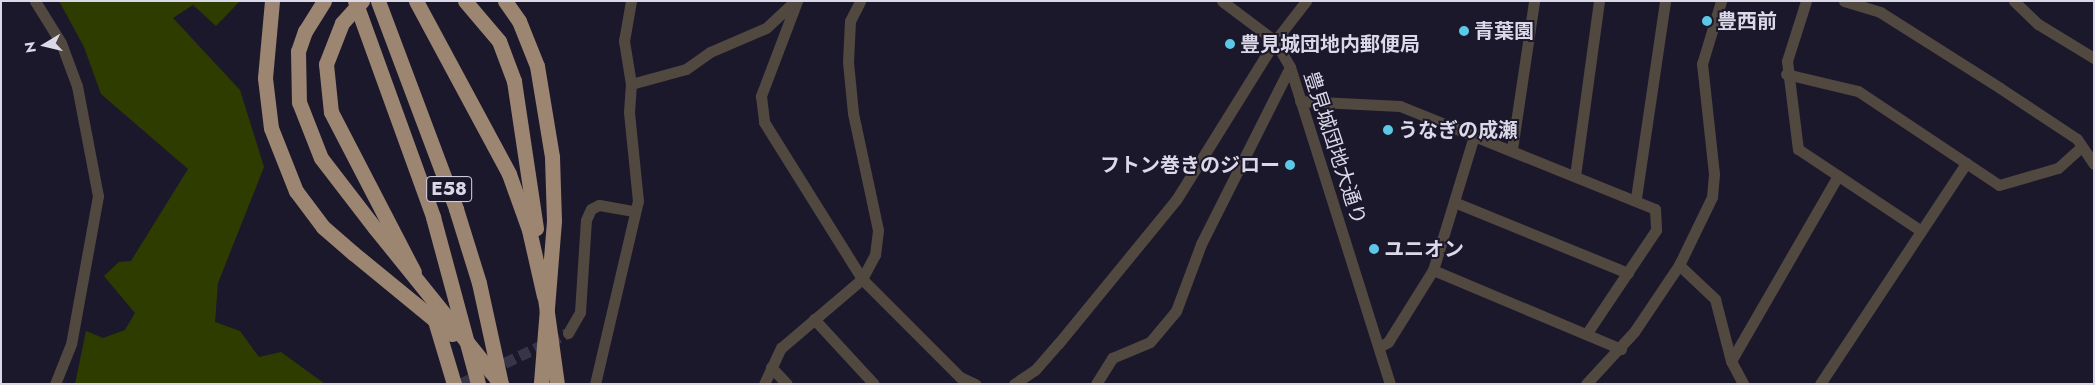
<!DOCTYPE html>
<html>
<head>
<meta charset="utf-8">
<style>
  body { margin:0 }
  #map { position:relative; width:2095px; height:385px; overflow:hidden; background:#1c182c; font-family:Jost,"Noto Sans JP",sans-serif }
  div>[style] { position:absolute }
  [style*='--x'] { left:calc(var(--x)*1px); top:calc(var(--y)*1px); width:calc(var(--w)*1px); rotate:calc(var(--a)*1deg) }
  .green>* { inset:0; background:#2f3c00 }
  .minor-tunnel>* { height:11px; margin-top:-5.5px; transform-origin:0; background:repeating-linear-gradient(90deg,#393548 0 11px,transparent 0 16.5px) }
  .minor>* { height:11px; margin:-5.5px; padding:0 5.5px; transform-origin:5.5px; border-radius:5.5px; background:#514840 }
  .highway>* { height:15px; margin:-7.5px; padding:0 7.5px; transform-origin:7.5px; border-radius:7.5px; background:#9c8672 }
  .highway-bridge>* { height:15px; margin:-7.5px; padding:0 7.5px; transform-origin:7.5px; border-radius:7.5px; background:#9c8672 }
  .dots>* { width:14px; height:14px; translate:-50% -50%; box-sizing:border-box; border:2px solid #1c182c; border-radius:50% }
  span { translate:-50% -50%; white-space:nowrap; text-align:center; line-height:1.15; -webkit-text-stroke:4px #1c182c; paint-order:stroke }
  .shield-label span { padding:1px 4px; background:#1c182c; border:1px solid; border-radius:4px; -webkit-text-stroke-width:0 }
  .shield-label { font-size:19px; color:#dbd9e8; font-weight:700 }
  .poi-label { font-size:20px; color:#dbd9e8; font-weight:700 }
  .left { translate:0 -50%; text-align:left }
  .right { translate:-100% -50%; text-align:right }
  .street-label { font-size:20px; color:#dbd9e8 }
  .frame { position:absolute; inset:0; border:2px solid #dbd9e8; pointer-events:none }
  .north { position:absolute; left:20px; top:20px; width:50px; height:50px; -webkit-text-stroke:4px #1c182c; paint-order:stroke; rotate:261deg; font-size:14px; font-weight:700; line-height:20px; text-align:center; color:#dbd9e8 }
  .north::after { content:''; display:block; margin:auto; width:18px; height:22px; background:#dbd9e8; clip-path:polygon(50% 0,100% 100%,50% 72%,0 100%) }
</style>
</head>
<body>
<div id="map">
  <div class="green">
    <i style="clip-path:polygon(59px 1px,240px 1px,216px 26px,193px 5px,173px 18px,240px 90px,264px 167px,218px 283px,215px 322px,240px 331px,259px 357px,281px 352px,325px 384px,75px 384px,86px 331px,103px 338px,125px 330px,135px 313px,104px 276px,119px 262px,131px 261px,188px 169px,101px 94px,84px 47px)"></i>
  </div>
  <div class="minor-tunnel">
    <i style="--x:460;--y:384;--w:119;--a:-25.3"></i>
  </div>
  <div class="minor">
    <i style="--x:35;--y:1;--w:49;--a:58.2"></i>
    <i style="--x:61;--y:43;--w:46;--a:69.6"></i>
    <i style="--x:77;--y:86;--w:112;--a:79.2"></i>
    <i style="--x:98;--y:196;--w:150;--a:100.3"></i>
    <i style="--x:71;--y:344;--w:43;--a:111.8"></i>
    <i style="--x:797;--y:1;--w:102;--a:110.8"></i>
    <i style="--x:761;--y:96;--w:26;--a:83"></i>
    <i style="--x:764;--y:122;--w:185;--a:58"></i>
    <i style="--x:862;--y:279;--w:139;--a:45"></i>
    <i style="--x:960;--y:377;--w:17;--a:25"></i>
    <i style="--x:1222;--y:1;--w:66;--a:37"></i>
    <i style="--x:1275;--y:41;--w:30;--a:60"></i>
    <i style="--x:1290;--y:67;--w:332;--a:72.5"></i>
    <i style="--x:1806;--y:1;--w:63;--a:107.6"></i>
    <i style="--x:1787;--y:61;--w:89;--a:82.9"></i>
    <i style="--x:1798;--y:149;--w:146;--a:33.6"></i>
    <i style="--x:1844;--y:1;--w:38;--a:17"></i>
    <i style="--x:1880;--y:12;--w:142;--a:32.3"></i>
    <i style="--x:2000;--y:88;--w:92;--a:33.5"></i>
    <i style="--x:2077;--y:139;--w:30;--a:56"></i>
    <i style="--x:2014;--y:1;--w:33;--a:44"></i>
    <i style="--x:2038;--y:24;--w:66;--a:31.3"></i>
    <i style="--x:1786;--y:74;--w:74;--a:13.3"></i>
    <i style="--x:1858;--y:91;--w:169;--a:33.7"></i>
    <i style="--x:1999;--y:185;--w:61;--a:-16.1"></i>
    <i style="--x:2058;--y:168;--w:31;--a:-42"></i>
    <i style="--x:631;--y:84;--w:57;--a:-15.3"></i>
    <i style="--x:686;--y:69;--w:29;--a:-35"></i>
    <i style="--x:710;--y:52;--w:61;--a:-23.2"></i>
    <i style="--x:766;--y:28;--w:40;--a:-43"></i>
    <i style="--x:1300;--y:101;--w:100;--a:2.9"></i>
    <i style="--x:1400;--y:106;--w:275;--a:22"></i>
    <i style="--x:1655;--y:209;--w:21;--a:87"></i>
    <i style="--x:1656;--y:230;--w:124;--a:123.8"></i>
    <i style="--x:1512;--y:149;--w:150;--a:-81.5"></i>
    <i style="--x:1575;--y:176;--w:177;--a:-82.2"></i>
    <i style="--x:1636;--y:198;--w:199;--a:-81.6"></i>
    <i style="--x:1454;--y:202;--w:188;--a:22.2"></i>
    <i style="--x:1679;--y:265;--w:50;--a:43.4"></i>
    <i style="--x:1715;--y:299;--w:64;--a:75.5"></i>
    <i style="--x:1731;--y:361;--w:214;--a:-60"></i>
    <i style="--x:1433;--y:270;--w:204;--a:22.8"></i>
    <i style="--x:814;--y:319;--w:88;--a:47.3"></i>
    <i style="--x:568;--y:333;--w:24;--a:-60"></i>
    <i style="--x:580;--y:312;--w:92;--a:-86.3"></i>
    <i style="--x:586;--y:220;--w:12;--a:-66"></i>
    <i style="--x:591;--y:209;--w:9;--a:-27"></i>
    <i style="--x:599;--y:205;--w:34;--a:10"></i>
    <i style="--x:1379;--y:347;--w:10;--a:-29"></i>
    <i style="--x:1388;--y:342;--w:85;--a:-58"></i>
    <i style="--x:1433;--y:270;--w:143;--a:-73"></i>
    <i style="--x:1731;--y:361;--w:26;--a:62"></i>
    <i style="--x:771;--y:367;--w:23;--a:47"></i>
    <i style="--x:595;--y:384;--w:188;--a:-76.8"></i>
    <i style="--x:638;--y:201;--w:89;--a:-95.8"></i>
    <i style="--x:629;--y:112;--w:28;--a:-86"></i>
    <i style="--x:631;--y:84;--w:44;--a:-99.2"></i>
    <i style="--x:624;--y:41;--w:41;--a:-80.1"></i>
    <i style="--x:764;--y:384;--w:40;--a:-65"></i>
    <i style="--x:781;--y:348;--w:106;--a:-40.4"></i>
    <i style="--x:862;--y:279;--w:27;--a:-62"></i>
    <i style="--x:875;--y:255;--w:25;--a:-83"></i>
    <i style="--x:878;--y:230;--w:120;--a:-102.1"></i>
    <i style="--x:853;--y:113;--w:51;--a:-95.6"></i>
    <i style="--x:848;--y:62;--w:41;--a:-87.2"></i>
    <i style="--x:850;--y:21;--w:22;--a:-63"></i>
    <i style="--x:1014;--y:384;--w:25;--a:-34"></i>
    <i style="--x:1035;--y:370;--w:35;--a:-49"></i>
    <i style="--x:1058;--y:344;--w:186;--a:-50.7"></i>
    <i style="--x:1176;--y:200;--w:187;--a:-58.1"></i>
    <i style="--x:1275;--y:41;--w:51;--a:-52.2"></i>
    <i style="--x:1096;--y:384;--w:31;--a:-58"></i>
    <i style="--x:1112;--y:358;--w:41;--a:-22.8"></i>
    <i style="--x:1150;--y:342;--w:40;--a:-50"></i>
    <i style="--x:1176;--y:311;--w:72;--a:-69.5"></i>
    <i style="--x:1201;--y:244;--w:198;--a:-63.3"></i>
    <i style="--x:1586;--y:384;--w:71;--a:-47.3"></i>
    <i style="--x:1634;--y:332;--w:81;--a:-56.1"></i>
    <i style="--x:1679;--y:265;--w:76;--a:-64.1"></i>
    <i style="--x:1712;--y:197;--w:23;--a:-85"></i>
    <i style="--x:1714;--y:174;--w:111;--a:-96.2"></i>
    <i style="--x:1702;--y:64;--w:66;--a:-73.2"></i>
    <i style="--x:1820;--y:384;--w:265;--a:-56.5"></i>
  </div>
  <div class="highway">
    <i style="--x:272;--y:1;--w:77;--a:95.2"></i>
    <i style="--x:265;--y:78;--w:50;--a:83.2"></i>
    <i style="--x:271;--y:128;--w:68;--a:68.4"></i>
    <i style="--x:296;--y:191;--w:45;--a:53.1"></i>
    <i style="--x:323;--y:227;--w:40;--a:41"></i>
    <i style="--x:324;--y:1;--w:36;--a:122"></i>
    <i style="--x:305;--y:31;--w:21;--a:109"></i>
    <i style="--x:298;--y:51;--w:51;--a:88.9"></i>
    <i style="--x:299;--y:102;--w:60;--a:68.6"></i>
    <i style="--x:321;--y:158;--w:88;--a:52.4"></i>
    <i style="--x:355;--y:1;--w:230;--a:70.1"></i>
    <i style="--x:433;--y:217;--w:173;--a:74.9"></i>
    <i style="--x:378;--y:1;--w:222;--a:69.4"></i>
    <i style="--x:456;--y:209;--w:77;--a:72.7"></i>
    <i style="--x:479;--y:283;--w:103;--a:77.7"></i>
    <i style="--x:416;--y:1;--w:196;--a:61.7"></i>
    <i style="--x:509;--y:174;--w:59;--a:70.3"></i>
    <i style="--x:529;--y:230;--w:68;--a:77.2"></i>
    <i style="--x:465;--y:1;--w:52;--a:49.6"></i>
    <i style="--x:499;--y:41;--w:43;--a:69.4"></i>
    <i style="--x:514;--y:81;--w:149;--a:81.5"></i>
    <i style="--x:505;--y:1;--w:24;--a:55"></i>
    <i style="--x:519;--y:21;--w:48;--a:68.2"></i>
    <i style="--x:537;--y:66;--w:92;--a:80.6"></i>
    <i style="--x:552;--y:157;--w:64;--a:88.2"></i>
    <i style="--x:554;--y:221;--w:164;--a:94.6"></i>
    <i style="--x:342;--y:23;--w:44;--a:111.3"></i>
    <i style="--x:326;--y:64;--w:48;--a:84.1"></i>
    <i style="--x:331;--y:112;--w:180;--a:62.6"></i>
    <i style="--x:433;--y:314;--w:73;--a:73.3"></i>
  </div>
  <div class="highway-bridge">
    <i style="--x:342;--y:23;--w:30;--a:-48"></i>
    <i style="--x:375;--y:228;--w:201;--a:51.1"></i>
    <i style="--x:353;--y:253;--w:128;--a:39.3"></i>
    <i style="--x:545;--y:298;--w:87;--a:82.1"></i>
  </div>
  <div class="dots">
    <i style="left:1707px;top:21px;background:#5bc8e6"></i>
    <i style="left:1464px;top:31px;background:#5bc8e6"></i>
    <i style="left:1230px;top:44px;background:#5bc8e6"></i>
    <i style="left:1388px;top:130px;background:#5bc8e6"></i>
    <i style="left:1290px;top:165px;background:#5bc8e6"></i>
    <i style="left:1374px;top:249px;background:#5bc8e6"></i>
  </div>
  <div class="shield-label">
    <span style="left:449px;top:189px">E58</span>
  </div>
  <div class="poi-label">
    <span class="left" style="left:1717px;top:21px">豊西前</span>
    <span class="left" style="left:1474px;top:31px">青葉園</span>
    <span class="left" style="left:1240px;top:44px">豊見城団地内郵便局</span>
    <span class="left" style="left:1398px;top:130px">うなぎの成瀬</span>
    <span class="right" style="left:1280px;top:165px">フトン巻きのジロー</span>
    <span class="left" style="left:1384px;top:249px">ユニオン</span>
  </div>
  <div class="street-label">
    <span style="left:1335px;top:148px;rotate:72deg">豊見城団地大通り</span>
  </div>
  <div class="frame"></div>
  <div class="north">N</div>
</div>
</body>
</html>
